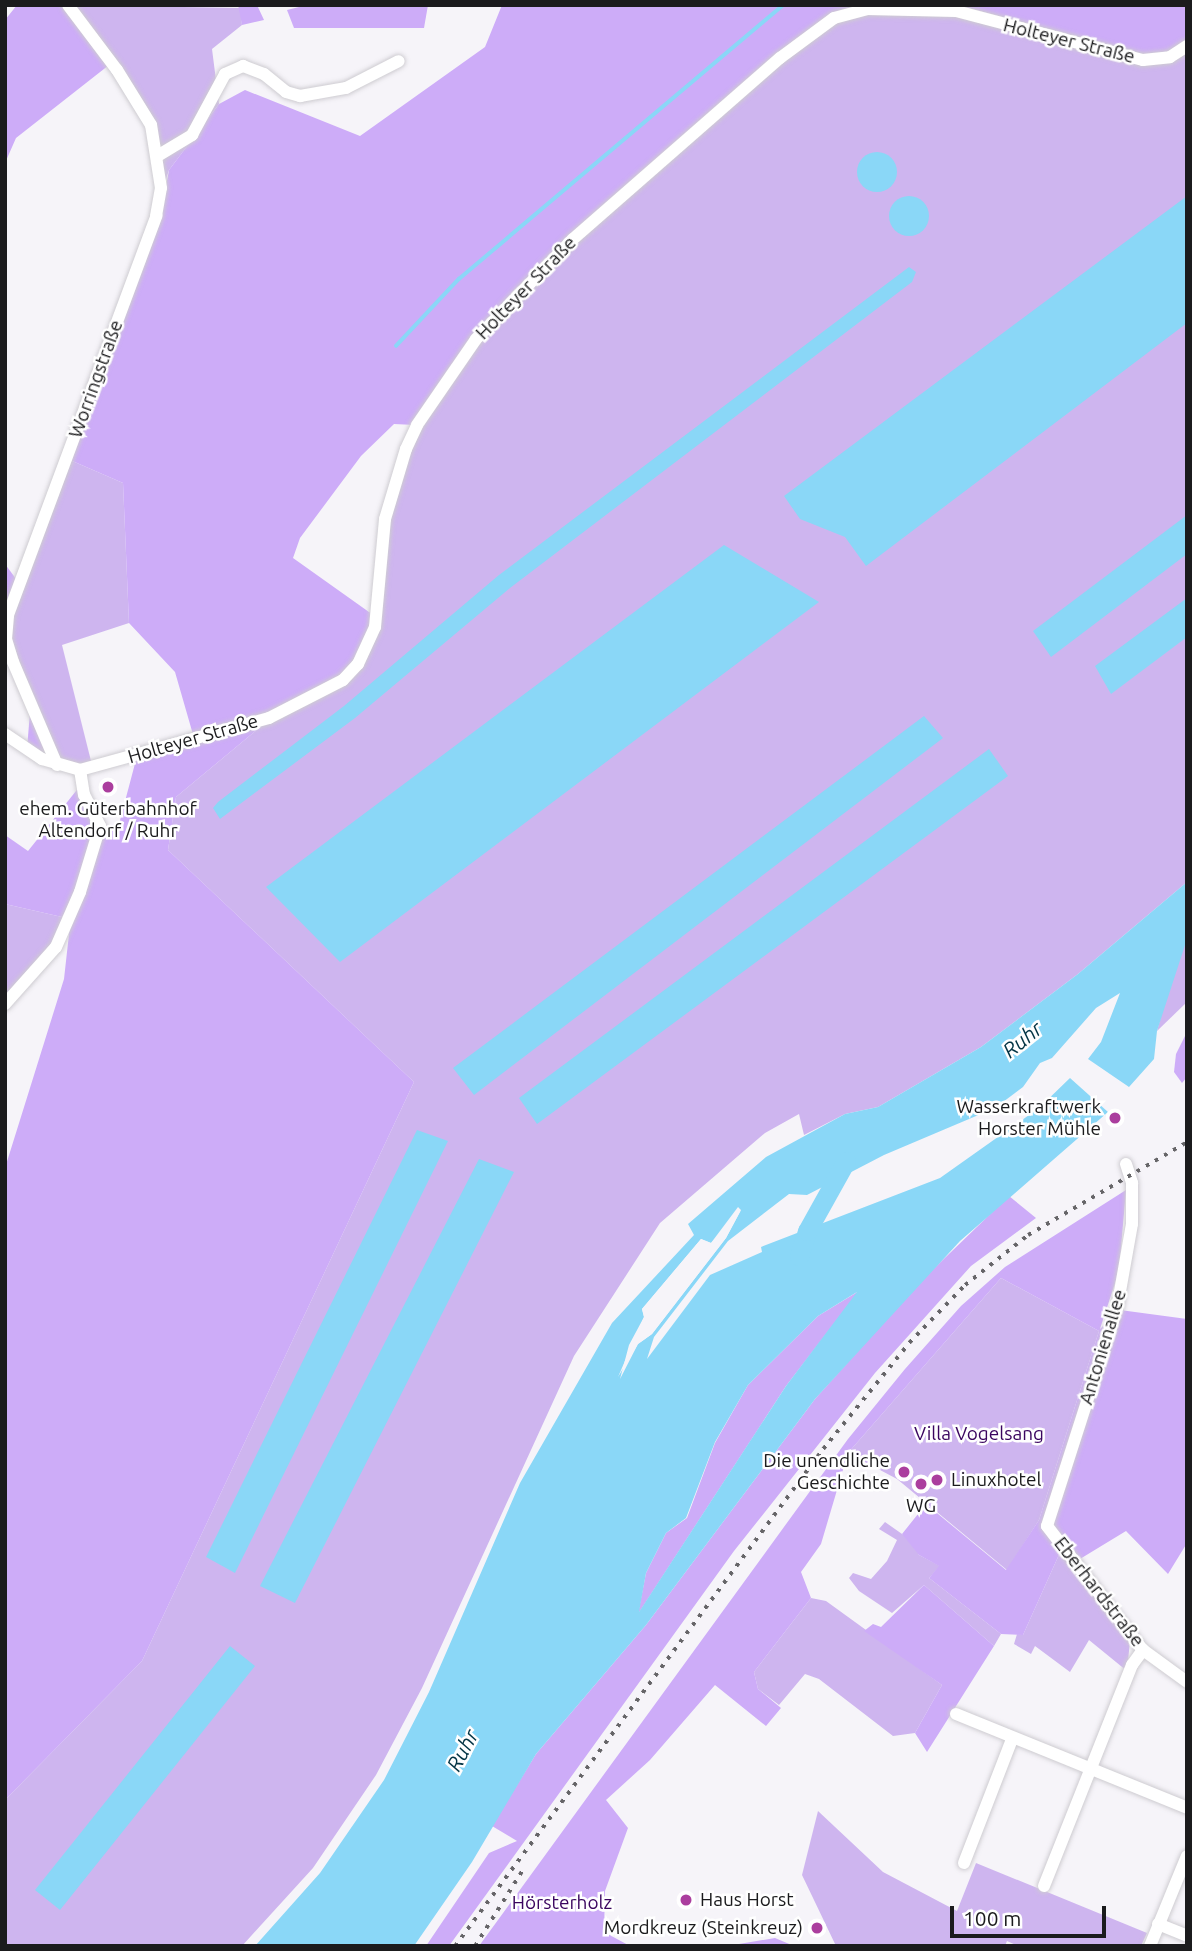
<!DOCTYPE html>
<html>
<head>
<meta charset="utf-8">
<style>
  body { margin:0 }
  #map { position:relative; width:1192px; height:1951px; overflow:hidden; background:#f6f4f9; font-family:Ubuntu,sans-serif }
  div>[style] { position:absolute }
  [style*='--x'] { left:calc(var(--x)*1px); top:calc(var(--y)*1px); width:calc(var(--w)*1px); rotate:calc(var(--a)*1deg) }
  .green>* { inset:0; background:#ceb5ef }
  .forest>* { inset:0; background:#cdacf8 }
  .water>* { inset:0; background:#8ad7f7 }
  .round { border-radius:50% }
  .pier>* { inset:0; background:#f6f4f9 }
  .stream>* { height:3.5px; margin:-1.75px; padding:0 1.75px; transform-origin:1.75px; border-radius:1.75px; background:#8ad7f7 }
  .river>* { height:19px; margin:-9.5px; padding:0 9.5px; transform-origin:9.5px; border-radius:9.5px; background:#8ad7f7 }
  .roads { filter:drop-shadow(0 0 2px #ceccd1) drop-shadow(0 0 2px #ceccd1) }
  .minor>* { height:12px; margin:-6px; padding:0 6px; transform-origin:6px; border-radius:6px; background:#fff }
  .rail>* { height:3.5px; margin-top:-1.75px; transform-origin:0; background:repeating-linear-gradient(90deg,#666568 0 3.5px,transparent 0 10.5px) }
  .dots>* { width:19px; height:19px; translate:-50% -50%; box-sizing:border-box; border:4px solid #fff; border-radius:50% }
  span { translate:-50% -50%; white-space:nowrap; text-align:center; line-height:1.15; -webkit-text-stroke:5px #fff; paint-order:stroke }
  .street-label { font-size:19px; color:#1b1b1d }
  .poi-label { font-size:19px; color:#1b1b1d }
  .right { translate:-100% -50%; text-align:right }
  .left { translate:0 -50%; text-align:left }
  .park-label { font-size:19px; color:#3a055f }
  .water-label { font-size:21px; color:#043545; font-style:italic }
  .frame { position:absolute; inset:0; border:7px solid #1b1b1d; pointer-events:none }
  .scale { position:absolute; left:950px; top:1906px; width:156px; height:32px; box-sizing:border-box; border:4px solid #1b1b1d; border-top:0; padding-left:9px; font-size:21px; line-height:24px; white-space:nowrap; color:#1b1b1d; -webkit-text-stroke:5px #fff; paint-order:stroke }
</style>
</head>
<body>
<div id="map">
  <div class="green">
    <i style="clip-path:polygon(70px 5px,240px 8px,242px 25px,212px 49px,219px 104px,169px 170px,163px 188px,160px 144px)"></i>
    <i style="clip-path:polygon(935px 11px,1187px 51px,1187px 882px,1078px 974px,981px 1047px,878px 1107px,845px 1114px,804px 1135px,799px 1114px,765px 1133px,660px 1223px,574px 1356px,422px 1688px,376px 1775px,313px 1868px,242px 1946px,5px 1946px,5px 1800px,142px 1661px,414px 1082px,168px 850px,176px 797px,270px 719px,359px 665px,401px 467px,445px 387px,515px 299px,775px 66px,836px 21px,868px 12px)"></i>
    <i style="clip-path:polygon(70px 460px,123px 483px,129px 623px,62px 645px,91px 761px,80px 769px,58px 764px,7px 628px)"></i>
    <i style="clip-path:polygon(79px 892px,68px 924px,5px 1003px,5px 904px,62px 917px)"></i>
    <i style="clip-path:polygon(1187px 939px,1187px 1002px,1157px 1031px,1175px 965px)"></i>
    <i style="clip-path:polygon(1001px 1278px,1099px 1331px,1039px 1520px,1007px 1570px,897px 1479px,848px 1453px)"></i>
    <i style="clip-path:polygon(885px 1522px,912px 1541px,919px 1555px,940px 1566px,929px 1578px,1001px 1634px,994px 1646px,924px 1585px,892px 1613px,859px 1591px,849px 1578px,853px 1573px,871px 1579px,887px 1561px,897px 1540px,879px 1529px)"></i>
    <i style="clip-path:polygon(1062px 1548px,1130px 1641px,1127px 1671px,1089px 1640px,1070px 1672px,1035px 1646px,1031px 1654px,1014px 1644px,1017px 1634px,1023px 1635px)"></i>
    <i style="clip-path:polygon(811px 1598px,826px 1601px,942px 1685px,915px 1733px,893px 1736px,819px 1679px,805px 1674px,779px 1705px,758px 1689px,754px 1672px)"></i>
    <i style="clip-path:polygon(818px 1811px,883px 1872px,957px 1911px,976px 1863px,1147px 1933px,1141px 1946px,1018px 1946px,1007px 1941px,1005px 1946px,836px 1946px,802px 1875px)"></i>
  </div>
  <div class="forest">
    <i style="clip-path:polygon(17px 5px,67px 5px,109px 65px,16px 138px,5px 163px,5px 20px)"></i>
    <i style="clip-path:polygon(238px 5px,257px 5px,264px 20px,242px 25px)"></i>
    <i style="clip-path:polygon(307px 5px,428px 5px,424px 28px,294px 28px,287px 10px)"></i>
    <i style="clip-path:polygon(502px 5px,953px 5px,845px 11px,571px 237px,512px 292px,415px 425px,394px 424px,361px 456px,300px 538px,293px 558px,376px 617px,357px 664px,311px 699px,194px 738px,175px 672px,129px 623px,123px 483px,70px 460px,161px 212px,169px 170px,219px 104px,245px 90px,360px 136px,485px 47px)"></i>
    <i style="clip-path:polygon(957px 5px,1187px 5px,1187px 42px,1154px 57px)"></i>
    <i style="clip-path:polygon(5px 564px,19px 583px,5px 616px)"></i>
    <i style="clip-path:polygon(30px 712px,56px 764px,27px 749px)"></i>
    <i style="clip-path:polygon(270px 719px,176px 797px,168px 850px,414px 1082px,142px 1661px,5px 1800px,5px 1168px,64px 979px,70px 925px,102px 826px,119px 824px,137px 756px)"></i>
    <i style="clip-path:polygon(80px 786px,99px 826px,79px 892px,62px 917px,5px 904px,5px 835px,28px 851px)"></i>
    <i style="clip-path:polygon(1187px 1032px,1187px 1077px,1182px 1083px,1174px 1072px,1176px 1054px)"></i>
    <i style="clip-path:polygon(1126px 1190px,1119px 1271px,1100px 1329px,1120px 1310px,1187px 1319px,1187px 1543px,1168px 1574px,1126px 1531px,1075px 1562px,1062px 1548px,1023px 1635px,1001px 1634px,929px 1578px,939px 1566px,919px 1555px,902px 1534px,926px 1504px,1006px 1570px,1039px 1520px,1099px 1331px,1001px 1278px,848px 1453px,821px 1544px,801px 1572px,811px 1598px,754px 1672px,758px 1689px,781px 1708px,766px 1726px,715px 1685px,650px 1760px,606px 1800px,628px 1828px,605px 1891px,604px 1932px,630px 1946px,479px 1946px,848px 1439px,905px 1369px,961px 1306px,1005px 1267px)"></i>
    <i style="clip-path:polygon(1009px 1196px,1036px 1218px,971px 1266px,875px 1373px,734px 1551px,449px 1946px,426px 1946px,489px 1853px,517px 1841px,492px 1826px,536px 1754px,646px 1625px,815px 1399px,921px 1281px)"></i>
    <i style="clip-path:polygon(859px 1291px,786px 1386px,638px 1614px,646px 1573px,666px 1533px,687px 1518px,715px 1443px,748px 1385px,818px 1316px)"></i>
    <i style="clip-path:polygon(924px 1585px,994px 1646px,927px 1752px,915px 1733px,942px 1685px,864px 1631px,873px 1624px,881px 1627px)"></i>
    <i style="clip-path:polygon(775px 1938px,794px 1946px,731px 1946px,739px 1944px)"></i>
  </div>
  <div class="water">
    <i class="round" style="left:857px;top:152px;width:40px;height:40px"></i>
    <i class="round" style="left:889px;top:196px;width:40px;height:40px"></i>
    <i style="clip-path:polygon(1187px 196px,1187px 323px,866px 566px,845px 537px,800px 519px,784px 496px)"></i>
    <i style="clip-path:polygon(909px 267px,916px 272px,912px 282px,510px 588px,355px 718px,220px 819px,213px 808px,218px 802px,344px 706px,499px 575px)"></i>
    <i style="clip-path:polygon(1187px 515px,1187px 554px,1051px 657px,1033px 631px)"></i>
    <i style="clip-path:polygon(724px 545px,819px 602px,340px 962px,266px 887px)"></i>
    <i style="clip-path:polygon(1187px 598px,1187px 637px,1111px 694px,1095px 666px)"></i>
    <i style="clip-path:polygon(924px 716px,943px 738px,474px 1095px,453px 1068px)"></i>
    <i style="clip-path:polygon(989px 749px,1008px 776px,537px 1124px,519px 1098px)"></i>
    <i style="clip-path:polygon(evenodd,1187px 882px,1187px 939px,1157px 1031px,1154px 1059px,1129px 1087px,1088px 1059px,1101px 1042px,1120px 993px,1096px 1008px,1052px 1058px,1040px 1063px,1023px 1087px,995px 1108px,884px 1155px,807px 1195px,789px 1194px,728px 1241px,654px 1337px,647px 1359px,710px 1275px,762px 1252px,761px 1247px,940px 1178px,1039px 1108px,1070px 1078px,1108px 1112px,960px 1241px,815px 1399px,646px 1625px,536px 1754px,472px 1862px,414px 1946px,255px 1946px,320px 1873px,384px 1780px,429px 1692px,520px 1483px,612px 1323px,694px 1235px,688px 1224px,766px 1157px,845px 1114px,878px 1107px,981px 1047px,1078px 974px,1187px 882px,741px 1210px,726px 1238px,652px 1334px,638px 1344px,620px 1379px,629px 1345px,644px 1317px,642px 1309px,701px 1239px,711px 1243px,741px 1210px,1187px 882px,857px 1292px,786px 1386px,639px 1612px,646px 1573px,666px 1533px,686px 1518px,715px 1442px,748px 1385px,818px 1316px,857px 1292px)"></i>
    <i style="clip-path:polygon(417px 1130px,448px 1141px,235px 1573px,206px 1557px)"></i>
    <i style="clip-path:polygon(479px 1159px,514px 1172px,295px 1603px,260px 1586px)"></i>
    <i style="clip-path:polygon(230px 1646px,255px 1666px,60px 1910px,35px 1890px)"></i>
  </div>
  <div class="pier">
    <i style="clip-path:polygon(evenodd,738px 1207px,741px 1210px,726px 1238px,652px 1334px,638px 1344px,618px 1377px,644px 1317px,642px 1309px,701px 1239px,711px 1243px,738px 1207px,726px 1228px,723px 1236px,649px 1332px,631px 1351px,647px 1318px,645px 1310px,703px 1243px,713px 1246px,726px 1228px)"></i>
  </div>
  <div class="stream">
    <i style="--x:396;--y:346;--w:92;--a:-46.8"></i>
    <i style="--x:459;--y:279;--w:424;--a:-40.2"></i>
  </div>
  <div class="river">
    <i style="--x:799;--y:1256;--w:26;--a:-72"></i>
    <i style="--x:807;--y:1231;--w:80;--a:-60.9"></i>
  </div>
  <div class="roads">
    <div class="minor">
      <i style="--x:159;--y:155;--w:39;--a:-31"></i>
      <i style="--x:192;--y:135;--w:69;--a:-61.6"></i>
      <i style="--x:225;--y:74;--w:20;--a:-24"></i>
      <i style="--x:243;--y:66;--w:22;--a:21"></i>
      <i style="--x:264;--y:74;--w:28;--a:39"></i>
      <i style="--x:286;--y:92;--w:15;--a:16"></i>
      <i style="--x:300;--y:96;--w:47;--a:-9.9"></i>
      <i style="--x:346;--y:88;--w:59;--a:-27"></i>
      <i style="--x:5;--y:734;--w:45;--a:34"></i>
      <i style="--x:42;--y:759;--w:40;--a:16"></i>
      <i style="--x:80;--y:770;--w:196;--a:-15.4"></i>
      <i style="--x:269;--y:718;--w:83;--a:-27.2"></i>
      <i style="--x:343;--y:680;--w:22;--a:-47"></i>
      <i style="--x:358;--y:664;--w:41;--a:-65.3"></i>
      <i style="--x:375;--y:627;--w:108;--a:-84.7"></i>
      <i style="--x:385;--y:519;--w:73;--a:-73.3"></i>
      <i style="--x:406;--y:449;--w:26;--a:-65"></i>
      <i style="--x:417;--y:425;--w:104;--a:-55.5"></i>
      <i style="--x:476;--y:339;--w:139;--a:-45.9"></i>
      <i style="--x:573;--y:239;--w:275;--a:-41.2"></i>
      <i style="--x:780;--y:58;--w:67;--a:-36.5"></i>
      <i style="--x:834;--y:18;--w:34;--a:-15"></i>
      <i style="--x:867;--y:9;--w:89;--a:1.3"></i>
      <i style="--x:956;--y:11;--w:193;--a:14.7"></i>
      <i style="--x:1143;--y:60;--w:27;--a:-6"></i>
      <i style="--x:1170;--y:57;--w:20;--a:-33"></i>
      <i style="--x:57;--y:765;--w:112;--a:-113.1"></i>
      <i style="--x:13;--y:662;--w:24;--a:-107"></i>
      <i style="--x:6;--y:639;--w:24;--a:-85"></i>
      <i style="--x:8;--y:615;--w:426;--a:-69.6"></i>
      <i style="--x:156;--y:216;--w:28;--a:-80"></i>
      <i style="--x:161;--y:188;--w:64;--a:-99"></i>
      <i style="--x:151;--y:125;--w:65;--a:-121.7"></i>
      <i style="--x:117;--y:70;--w:81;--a:-127"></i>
      <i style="--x:5;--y:1004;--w:76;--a:-48.2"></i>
      <i style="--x:56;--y:947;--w:60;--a:-66.4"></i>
      <i style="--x:80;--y:892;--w:69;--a:-73.1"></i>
      <i style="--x:100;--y:826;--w:35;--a:-117"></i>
      <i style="--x:84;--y:795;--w:25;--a:-99"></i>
      <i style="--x:1126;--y:1164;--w:20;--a:72"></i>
      <i style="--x:1132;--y:1183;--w:41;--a:90"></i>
      <i style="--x:1132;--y:1224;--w:85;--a:100.1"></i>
      <i style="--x:1117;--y:1308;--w:229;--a:107.8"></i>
      <i style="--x:1047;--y:1526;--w:157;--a:52.3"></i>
      <i style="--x:1143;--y:1650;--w:54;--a:36"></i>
      <i style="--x:956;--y:1714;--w:249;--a:22.1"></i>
      <i style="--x:964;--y:1863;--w:133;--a:-68.8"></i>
      <i style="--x:1044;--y:1886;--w:238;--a:-68.3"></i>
      <i style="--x:1132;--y:1665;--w:19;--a:-54"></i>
      <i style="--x:1158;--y:1924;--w:31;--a:22"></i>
      <i style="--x:1150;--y:1946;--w:97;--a:-67.7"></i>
    </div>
  </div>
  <div class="rail">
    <i style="--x:455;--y:1946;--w:618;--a:-53.48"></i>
    <i style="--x:823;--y:1449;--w:136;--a:-50.9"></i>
    <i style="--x:909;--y:1343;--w:81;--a:-46"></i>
    <i style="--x:965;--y:1285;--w:80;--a:-38.4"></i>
    <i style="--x:1028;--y:1235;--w:184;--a:-30.3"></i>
    <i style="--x:475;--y:1946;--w:92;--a:-57.9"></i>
  </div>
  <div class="dots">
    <i style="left:108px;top:787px;background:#ab3e9e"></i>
    <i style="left:1115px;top:1118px;background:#ab3e9e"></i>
    <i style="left:904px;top:1472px;background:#ab3e9e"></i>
    <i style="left:937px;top:1480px;background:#ab3e9e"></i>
    <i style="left:921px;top:1484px;background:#ab3e9e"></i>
    <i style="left:686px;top:1900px;background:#ab3e9e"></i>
    <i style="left:817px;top:1928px;background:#ab3e9e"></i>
  </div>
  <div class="street-label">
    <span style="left:1069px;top:41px;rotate:14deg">Holteyer Straße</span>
    <span style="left:526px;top:288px;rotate:-46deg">Holteyer Straße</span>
    <span style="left:96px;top:379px;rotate:-70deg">Worringstraße</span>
    <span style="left:193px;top:739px;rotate:-16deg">Holteyer Straße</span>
    <span style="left:1103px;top:1347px;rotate:-73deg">Antonienallee</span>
    <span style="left:1099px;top:1592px;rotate:52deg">Eberhardstraße</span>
  </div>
  <div class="poi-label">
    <span style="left:108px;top:820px">ehem. Güterbahnhof<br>Altendorf / Ruhr</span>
    <span class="right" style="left:1101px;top:1118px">Wasserkraftwerk<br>Horster Mühle</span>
    <span class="right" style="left:890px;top:1472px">Die unendliche<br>Geschichte</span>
    <span class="left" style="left:951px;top:1480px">Linuxhotel</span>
    <span style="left:921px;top:1506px">WG</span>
    <span class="left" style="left:700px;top:1900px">Haus Horst</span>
    <span class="right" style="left:803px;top:1928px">Mordkreuz (Steinkreuz)</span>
  </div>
  <div class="park-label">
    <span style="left:979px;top:1434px">Villa Vogelsang</span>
    <span style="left:562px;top:1903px">Hörsterholz</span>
  </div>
  <div class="water-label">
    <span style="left:1022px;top:1039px;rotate:-39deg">Ruhr</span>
    <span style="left:462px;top:1750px;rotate:-62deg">Ruhr</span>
  </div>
  <div class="frame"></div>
  <div class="scale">100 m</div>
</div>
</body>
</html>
